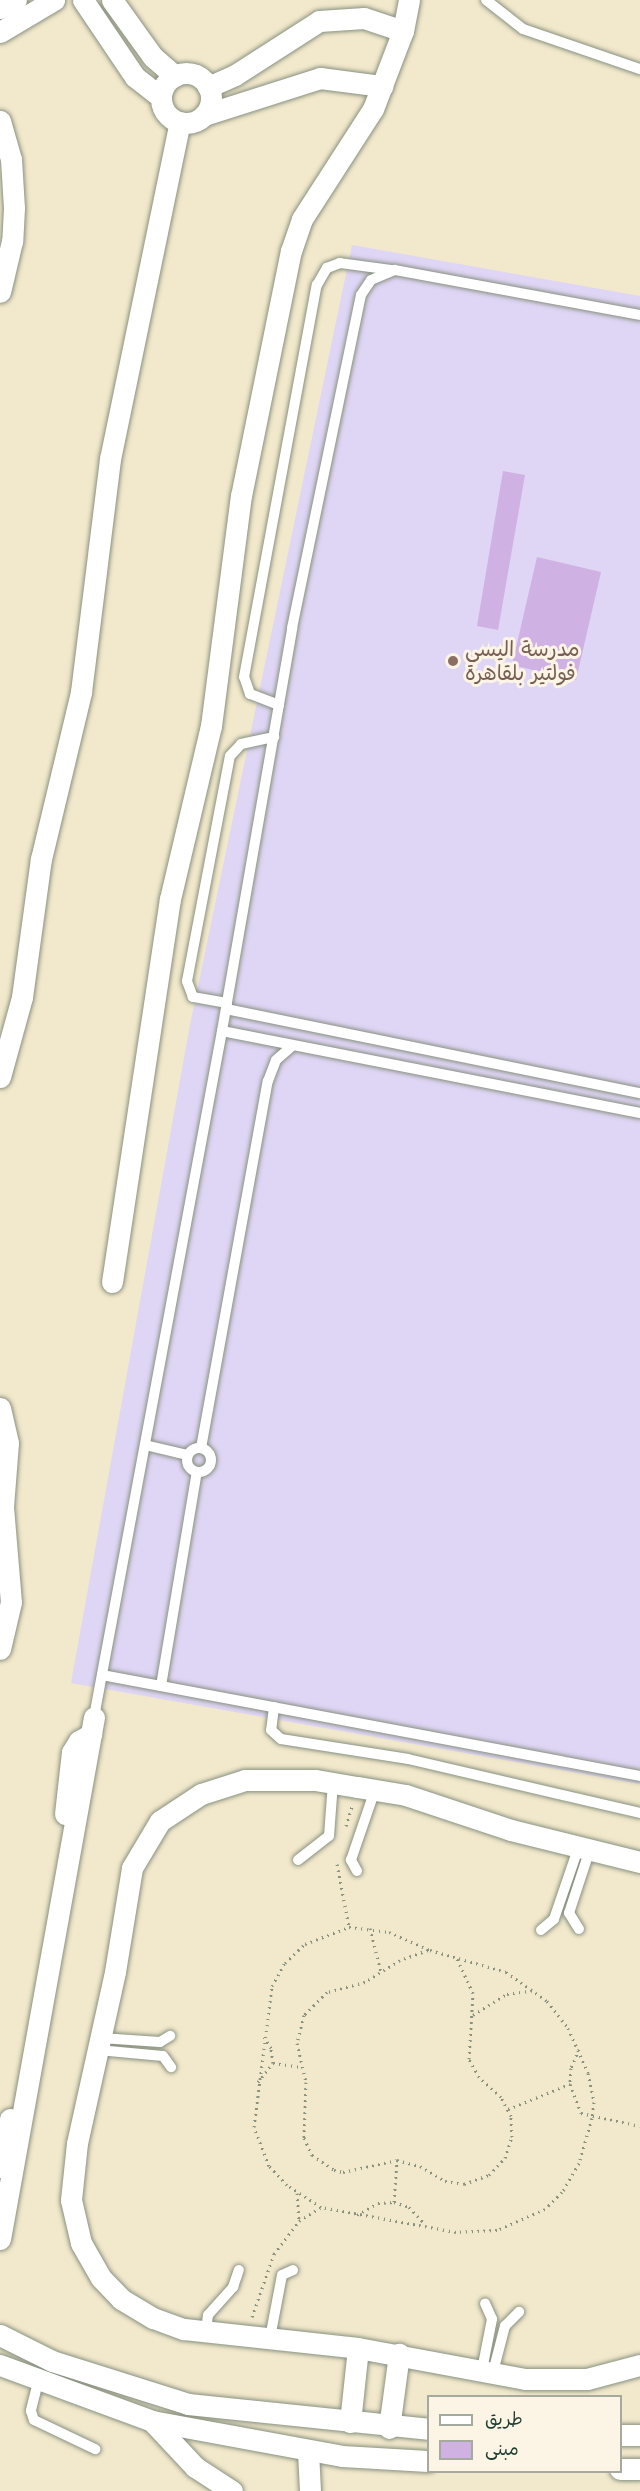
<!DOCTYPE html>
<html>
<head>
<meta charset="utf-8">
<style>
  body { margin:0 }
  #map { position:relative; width:640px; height:2491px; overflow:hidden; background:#f2e8cb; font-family:"Comic Neue","Playpen Sans Arabic",sans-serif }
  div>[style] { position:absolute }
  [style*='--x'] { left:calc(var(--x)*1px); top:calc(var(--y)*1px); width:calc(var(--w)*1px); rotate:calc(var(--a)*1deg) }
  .built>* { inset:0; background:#dfd5f5 }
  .building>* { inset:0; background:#d0b1e4 }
  .path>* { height:3px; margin-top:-1.5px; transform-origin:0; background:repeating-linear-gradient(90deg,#889280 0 1.5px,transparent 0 6px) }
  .roads { filter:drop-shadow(0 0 2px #889280) drop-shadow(0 0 2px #889280) }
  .service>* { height:10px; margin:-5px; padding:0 5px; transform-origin:5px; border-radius:5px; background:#fff }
  .service>.ring { margin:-5px; padding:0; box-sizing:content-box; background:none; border:10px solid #fff; border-radius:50% }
  .minor>* { height:21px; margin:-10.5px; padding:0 10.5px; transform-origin:10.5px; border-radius:10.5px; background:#fff }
  .minor>.ring { margin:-10.5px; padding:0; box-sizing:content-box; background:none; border:21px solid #fff; border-radius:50% }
  .dots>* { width:16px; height:16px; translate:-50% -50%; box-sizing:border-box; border:3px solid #fcf5e5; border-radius:50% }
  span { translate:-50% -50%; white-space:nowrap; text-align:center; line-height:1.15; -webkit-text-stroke:6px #fcf5e5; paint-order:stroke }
  .education-label { font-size:21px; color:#785e54 }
  .left { translate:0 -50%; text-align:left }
  .legend { position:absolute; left:427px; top:2395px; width:195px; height:78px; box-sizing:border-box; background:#fcf5e5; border:2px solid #a4ab9e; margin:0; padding:8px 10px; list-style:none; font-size:18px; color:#1f3d34 }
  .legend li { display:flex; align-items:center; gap:12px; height:30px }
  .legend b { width:30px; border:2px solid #a4ab9e }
</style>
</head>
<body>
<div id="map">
  <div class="built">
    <i style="clip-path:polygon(352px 245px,640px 296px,640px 1784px,71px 1683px,190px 1025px)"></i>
  </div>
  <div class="building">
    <i style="clip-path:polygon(503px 471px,525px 475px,498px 630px,477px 626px)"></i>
    <i style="clip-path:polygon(537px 557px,601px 572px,576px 680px,512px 665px)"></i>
  </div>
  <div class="path">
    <i style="--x:346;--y:1826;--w:21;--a:-73"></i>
    <i style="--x:337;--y:1864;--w:64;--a:79.2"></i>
    <i style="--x:349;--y:1927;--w:40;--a:7.1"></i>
    <i style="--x:389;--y:1932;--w:45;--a:23.7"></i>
    <i style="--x:430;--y:1950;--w:79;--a:16.1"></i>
    <i style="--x:506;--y:1972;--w:50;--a:35.3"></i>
    <i style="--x:547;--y:2001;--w:34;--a:52"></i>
    <i style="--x:568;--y:2028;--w:49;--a:66"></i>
    <i style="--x:588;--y:2073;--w:30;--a:78"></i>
    <i style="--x:594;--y:2102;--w:16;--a:97"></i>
    <i style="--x:592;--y:2118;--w:47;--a:106.1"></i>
    <i style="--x:579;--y:2163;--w:34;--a:120"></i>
    <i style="--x:562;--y:2192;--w:24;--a:135"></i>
    <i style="--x:545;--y:2209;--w:52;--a:156.4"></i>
    <i style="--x:497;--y:2230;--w:41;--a:177.2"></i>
    <i style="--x:456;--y:2232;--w:137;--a:-169.5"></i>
    <i style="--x:321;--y:2207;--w:40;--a:-147.1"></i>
    <i style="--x:287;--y:2185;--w:26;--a:-133"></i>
    <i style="--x:269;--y:2166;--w:42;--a:-111"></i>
    <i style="--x:254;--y:2127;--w:142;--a:-82.7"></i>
    <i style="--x:272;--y:1986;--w:26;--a:-61"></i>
    <i style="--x:285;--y:1963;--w:28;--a:-44"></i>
    <i style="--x:305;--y:1944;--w:47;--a:-21.1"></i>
    <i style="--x:370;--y:1928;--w:45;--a:76"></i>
    <i style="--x:428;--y:1950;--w:30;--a:160"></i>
    <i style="--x:400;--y:1960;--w:41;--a:147.8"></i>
    <i style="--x:365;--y:1982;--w:39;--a:165"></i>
    <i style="--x:327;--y:1992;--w:33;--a:135"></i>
    <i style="--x:304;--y:2015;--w:29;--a:104"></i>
    <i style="--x:297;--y:2043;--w:40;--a:77"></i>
    <i style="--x:306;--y:2082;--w:56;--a:92"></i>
    <i style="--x:304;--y:2138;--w:19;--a:65"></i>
    <i style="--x:312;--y:2155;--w:27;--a:34"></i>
    <i style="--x:334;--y:2170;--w:9;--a:13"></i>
    <i style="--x:343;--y:2172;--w:55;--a:-12.5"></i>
    <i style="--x:397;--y:2160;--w:24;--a:15"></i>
    <i style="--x:420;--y:2166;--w:29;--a:31"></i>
    <i style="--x:445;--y:2181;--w:19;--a:9"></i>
    <i style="--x:464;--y:2184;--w:27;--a:-20"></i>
    <i style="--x:489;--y:2175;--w:23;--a:-47"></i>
    <i style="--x:505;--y:2158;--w:22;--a:-72"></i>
    <i style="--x:512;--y:2137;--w:21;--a:-93"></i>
    <i style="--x:511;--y:2116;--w:21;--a:-118"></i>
    <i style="--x:501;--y:2097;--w:30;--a:-138"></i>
    <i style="--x:479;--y:2077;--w:21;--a:-119"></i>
    <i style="--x:469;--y:2059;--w:66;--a:-86.5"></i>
    <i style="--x:473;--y:1993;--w:38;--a:-115"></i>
    <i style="--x:473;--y:2015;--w:40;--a:-32"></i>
    <i style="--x:507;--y:1994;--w:27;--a:-8"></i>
    <i style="--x:579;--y:2049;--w:21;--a:113"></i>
    <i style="--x:571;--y:2068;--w:16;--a:94"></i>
    <i style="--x:570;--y:2084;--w:31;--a:69"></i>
    <i style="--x:581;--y:2113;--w:60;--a:12.4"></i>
    <i style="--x:273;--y:2063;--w:30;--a:8"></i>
    <i style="--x:258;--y:2082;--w:24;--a:-52"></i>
    <i style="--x:273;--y:2063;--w:15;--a:-98"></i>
    <i style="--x:271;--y:2048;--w:13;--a:-122"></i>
    <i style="--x:508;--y:2109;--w:67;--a:-22"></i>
    <i style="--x:297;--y:2193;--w:26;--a:86"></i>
    <i style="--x:394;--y:2202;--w:42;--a:-85.9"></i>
    <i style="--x:357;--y:2215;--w:24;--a:-30"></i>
    <i style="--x:378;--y:2203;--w:16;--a:-4"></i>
    <i style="--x:394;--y:2202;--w:16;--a:18"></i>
    <i style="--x:409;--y:2207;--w:22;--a:47"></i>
    <i style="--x:252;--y:2317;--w:67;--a:-70.8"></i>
    <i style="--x:274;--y:2254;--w:41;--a:-52.9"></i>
    <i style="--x:299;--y:2221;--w:25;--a:-32"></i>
  </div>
  <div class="roads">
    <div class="service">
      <i style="--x:486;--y:0;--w:47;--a:38.1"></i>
      <i style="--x:523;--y:29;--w:124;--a:18.9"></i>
      <i style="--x:279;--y:705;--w:31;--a:-159"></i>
      <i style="--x:250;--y:694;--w:18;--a:-109"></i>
      <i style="--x:244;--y:677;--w:399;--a:-79.5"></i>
      <i style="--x:317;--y:285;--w:20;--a:-60"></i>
      <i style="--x:327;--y:268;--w:14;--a:-21"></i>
      <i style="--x:340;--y:263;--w:52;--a:7.7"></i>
      <i style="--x:227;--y:1003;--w:35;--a:-170"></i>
      <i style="--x:193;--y:997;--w:17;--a:-111"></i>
      <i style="--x:187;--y:981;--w:229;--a:-79.2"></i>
      <i style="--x:230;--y:756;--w:16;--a:-47"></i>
      <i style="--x:241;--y:744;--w:34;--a:-12"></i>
      <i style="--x:226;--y:1009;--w:422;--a:11.5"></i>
      <i style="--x:222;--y:1031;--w:426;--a:11.1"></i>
      <i style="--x:145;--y:1445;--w:43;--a:13.4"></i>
      <i class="ring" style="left:187px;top:1448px;width:14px;height:14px"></i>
      <i style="--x:201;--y:1448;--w:373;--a:-79.7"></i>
      <i style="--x:268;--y:1081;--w:22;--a:-69"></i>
      <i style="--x:276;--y:1060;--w:21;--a:-41"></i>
      <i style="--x:102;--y:1675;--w:547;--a:10.63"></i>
      <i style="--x:161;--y:1686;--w:217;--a:-80.5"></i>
      <i style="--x:274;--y:1707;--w:23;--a:97"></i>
      <i style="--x:271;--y:1730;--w:13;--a:42"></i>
      <i style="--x:281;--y:1739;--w:129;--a:8.9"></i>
      <i style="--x:408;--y:1759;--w:238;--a:13.1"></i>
      <i style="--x:94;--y:1717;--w:698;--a:-79.43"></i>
      <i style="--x:222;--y:1031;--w:409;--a:-80.1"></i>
      <i style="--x:292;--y:628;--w:340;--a:-78.3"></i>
      <i style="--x:361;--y:295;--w:18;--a:-56"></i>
      <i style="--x:371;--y:280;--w:26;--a:-23"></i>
      <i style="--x:395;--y:270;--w:249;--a:10.4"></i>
      <i style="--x:298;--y:1860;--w:39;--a:-38"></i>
      <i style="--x:329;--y:1836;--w:53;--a:-85.7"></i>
      <i style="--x:357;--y:1871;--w:13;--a:-119"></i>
      <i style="--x:351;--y:1860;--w:74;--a:-71.1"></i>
      <i style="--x:579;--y:1929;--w:19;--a:-122"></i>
      <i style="--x:569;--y:1913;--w:67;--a:-71.8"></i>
      <i style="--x:541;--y:1930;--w:17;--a:-40"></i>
      <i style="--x:554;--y:1919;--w:77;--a:-71.1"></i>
      <i style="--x:101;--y:2038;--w:59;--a:3.9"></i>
      <i style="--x:160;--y:2042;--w:12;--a:-31"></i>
      <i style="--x:98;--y:2050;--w:65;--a:5.3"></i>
      <i style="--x:163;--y:2056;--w:14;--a:54"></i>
      <i style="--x:206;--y:2331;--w:16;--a:-83"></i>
      <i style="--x:208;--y:2315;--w:38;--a:-48"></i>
      <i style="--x:233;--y:2287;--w:18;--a:-71"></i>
      <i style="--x:270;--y:2338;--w:64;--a:-79.2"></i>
      <i style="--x:282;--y:2275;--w:12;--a:-24"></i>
      <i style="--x:482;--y:2370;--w:52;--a:-78.9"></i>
      <i style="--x:492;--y:2319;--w:17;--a:-114"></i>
      <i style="--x:493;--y:2372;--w:48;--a:-75.4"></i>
      <i style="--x:505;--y:2326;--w:20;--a:-45"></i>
      <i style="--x:39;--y:2378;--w:34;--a:104"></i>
      <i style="--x:31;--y:2411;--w:9;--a:72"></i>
      <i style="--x:34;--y:2420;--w:68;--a:25.4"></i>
    </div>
    <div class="minor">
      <i style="--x:83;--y:0;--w:93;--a:56"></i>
      <i style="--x:135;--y:77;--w:33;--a:38"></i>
      <i style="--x:112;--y:0;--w:70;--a:54.3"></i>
      <i style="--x:153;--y:57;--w:29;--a:41"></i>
      <i style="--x:0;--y:8;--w:18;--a:-27"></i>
      <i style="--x:0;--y:32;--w:63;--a:-30.7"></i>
      <i class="ring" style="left:161px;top:73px;width:29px;height:29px"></i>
      <i style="--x:208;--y:87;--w:30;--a:-24"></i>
      <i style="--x:235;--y:75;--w:100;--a:-32.7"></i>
      <i style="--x:319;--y:21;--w:45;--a:-3.8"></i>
      <i style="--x:364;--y:18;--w:41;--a:18.4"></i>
      <i style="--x:204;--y:115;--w:122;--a:-17.7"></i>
      <i style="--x:320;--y:78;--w:63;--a:7.4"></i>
      <i style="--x:0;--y:121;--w:40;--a:74"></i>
      <i style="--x:11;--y:159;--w:49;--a:86.5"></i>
      <i style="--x:14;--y:208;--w:33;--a:93"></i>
      <i style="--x:12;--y:241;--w:52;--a:103.2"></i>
      <i style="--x:0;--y:1077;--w:83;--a:-74.6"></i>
      <i style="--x:22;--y:997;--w:139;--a:-82.2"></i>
      <i style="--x:41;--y:859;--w:172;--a:-76.5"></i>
      <i style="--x:81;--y:692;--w:235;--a:-82.9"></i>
      <i style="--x:110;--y:459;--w:344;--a:-78.3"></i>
      <i style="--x:112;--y:1282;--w:387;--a:-81.4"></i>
      <i style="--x:170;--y:899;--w:178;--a:-76.7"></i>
      <i style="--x:211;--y:726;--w:232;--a:-82.6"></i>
      <i style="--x:241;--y:496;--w:250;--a:-78.5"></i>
      <i style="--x:291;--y:251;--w:34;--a:-71"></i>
      <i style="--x:302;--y:219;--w:131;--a:-57.2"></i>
      <i style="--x:373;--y:109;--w:84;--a:-69"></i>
      <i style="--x:403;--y:31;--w:32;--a:-79"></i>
      <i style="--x:0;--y:1408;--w:36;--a:77"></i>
      <i style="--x:8;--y:1443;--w:64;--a:94.5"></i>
      <i style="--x:3;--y:1507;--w:95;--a:85.2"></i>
      <i style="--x:11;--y:1602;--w:48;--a:103.2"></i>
      <i style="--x:65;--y:1814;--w:62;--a:-83.6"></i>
      <i style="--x:72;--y:1752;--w:13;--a:-58"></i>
      <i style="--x:79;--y:1741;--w:14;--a:-30"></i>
      <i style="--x:640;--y:1862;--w:133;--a:-166.1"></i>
      <i style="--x:511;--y:1830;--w:111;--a:-161.6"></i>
      <i style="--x:406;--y:1795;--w:50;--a:-170.7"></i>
      <i style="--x:357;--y:1787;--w:43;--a:-170.5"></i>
      <i style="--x:315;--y:1780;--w:70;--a:180"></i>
      <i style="--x:245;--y:1780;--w:46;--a:162.3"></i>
      <i style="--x:201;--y:1794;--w:49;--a:146.6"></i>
      <i style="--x:160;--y:1821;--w:55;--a:120.8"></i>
      <i style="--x:132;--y:1868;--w:105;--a:99.3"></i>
      <i style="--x:115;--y:1972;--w:175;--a:102.5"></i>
      <i style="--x:77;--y:2143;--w:57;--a:96"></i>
      <i style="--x:71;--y:2200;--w:44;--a:76.9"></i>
      <i style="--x:81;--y:2243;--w:40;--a:60.3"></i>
      <i style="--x:101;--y:2278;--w:29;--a:46"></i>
      <i style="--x:121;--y:2299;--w:37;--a:31"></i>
      <i style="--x:153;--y:2318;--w:33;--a:20"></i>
      <i style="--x:184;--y:2329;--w:175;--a:6.2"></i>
      <i style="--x:358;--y:2348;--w:170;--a:10.5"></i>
      <i style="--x:525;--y:2379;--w:62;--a:0"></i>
      <i style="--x:587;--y:2379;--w:55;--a:-14.8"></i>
      <i style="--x:0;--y:2167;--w:49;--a:-78.2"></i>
      <i style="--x:0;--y:2239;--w:530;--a:-79.79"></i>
      <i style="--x:0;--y:2335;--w:58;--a:26.6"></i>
      <i style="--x:52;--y:2361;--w:143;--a:17.5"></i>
      <i style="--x:188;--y:2404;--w:241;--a:5.9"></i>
      <i style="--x:0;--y:2365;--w:162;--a:20.2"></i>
      <i style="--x:152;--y:2421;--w:193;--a:10.4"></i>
      <i style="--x:342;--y:2456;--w:86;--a:3.3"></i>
      <i style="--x:152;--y:2421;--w:63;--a:46.9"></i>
      <i style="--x:195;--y:2467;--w:44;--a:33"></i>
      <i style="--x:350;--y:2422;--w:74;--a:-83.8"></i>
      <i style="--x:389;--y:2428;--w:75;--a:-82.3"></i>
      <i style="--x:620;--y:2435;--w:20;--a:0"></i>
      <i style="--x:308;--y:2451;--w:40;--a:87.1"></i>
      <i style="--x:620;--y:2469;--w:20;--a:0"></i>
    </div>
  </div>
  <div class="dots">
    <i style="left:453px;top:661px;background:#8d6e63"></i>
  </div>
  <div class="education-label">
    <span class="left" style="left:465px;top:661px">مدرسة اليسي<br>فولتير بلقاهرة</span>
  </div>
  <ul class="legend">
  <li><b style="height:8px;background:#fff"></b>طريق</li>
  <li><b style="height:16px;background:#d0b1e4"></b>مبنى</li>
  </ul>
</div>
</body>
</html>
